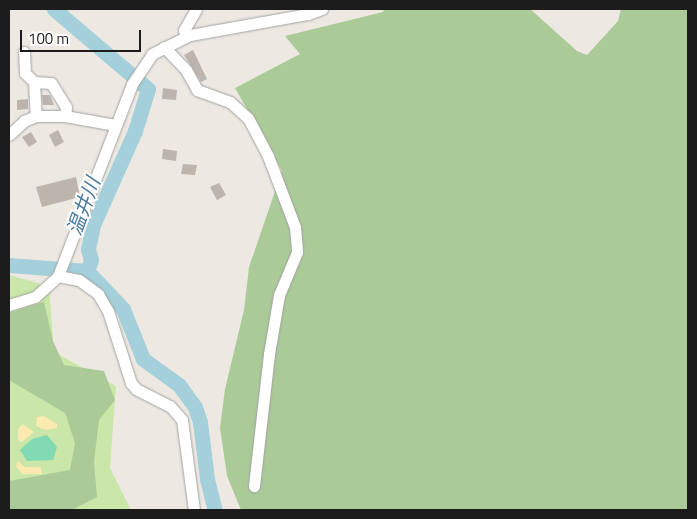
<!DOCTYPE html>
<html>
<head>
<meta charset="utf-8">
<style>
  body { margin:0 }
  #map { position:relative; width:697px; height:519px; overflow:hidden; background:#ede9e2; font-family:"Titillium Web","Noto Sans JP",sans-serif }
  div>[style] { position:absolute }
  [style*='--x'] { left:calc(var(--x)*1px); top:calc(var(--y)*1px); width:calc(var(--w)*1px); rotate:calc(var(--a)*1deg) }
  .grass>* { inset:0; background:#cae6a8 }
  .forest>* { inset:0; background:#aacb98 }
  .sand>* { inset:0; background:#fce9b0 }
  .pitch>* { inset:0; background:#81dab3 }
  .river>* { height:15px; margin:-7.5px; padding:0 7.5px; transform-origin:7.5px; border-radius:7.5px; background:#a3d0da }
  .building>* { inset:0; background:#bdb4ae }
  .roads { filter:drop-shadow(0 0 1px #a3a3a3) drop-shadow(0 0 1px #a3a3a3) }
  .minor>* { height:11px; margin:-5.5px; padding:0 5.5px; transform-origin:5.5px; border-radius:5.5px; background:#fff }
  span { translate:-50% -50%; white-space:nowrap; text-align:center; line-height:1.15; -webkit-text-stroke:4px #fff; paint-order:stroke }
  .water-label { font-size:20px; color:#497aa0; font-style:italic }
  .frame { position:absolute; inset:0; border:10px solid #1c1c1c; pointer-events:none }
  .scale { position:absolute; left:20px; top:30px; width:121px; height:22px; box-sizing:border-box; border:2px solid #1c1c1c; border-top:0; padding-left:6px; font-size:15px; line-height:18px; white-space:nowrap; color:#1c1c1c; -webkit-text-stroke:4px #fff; paint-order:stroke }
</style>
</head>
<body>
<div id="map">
  <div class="grass">
    <i style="clip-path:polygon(9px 275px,49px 286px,54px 352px,116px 386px,110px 468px,131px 510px,9px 510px)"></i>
  </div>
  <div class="forest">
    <i style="clip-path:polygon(384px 9px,530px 9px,577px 51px,587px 55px,618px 21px,621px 9px,688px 9px,688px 510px,241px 510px,227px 476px,220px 428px,225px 389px,244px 310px,249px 267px,282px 171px,235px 88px,300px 54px,285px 36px,383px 12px)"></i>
    <i style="clip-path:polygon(44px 302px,53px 341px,64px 365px,104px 371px,115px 400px,99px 420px,94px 461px,97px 497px,72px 510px,9px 510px,9px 481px,70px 470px,75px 443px,65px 413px,9px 380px,9px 313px)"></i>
  </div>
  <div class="sand">
    <i style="clip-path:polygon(44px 416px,57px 424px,57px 428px,46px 430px,36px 426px,37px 417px)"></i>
    <i style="clip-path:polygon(23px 424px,34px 432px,22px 442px,18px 440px,18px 429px)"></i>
    <i style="clip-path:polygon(18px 461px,24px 467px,41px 467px,42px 474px,22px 474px,16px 466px)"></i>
  </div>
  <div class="pitch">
    <i style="clip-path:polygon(47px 435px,57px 447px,53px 460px,27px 461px,20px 450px,32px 439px)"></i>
  </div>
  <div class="river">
    <i style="--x:54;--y:9;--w:123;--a:40.4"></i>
    <i style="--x:148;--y:89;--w:44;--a:107.2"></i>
    <i style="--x:135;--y:131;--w:103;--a:114.1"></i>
    <i style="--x:93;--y:225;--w:25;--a:102"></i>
    <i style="--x:88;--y:249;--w:11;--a:75"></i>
    <i style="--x:91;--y:260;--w:12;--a:110"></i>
    <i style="--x:9;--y:265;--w:78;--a:4.4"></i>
    <i style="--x:87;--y:271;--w:52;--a:46.5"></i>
    <i style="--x:123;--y:309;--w:54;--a:68.2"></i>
    <i style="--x:143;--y:359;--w:44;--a:35.8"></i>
    <i style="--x:179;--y:385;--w:27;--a:54"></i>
    <i style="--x:195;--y:407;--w:16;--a:72"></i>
    <i style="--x:200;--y:422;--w:57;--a:83"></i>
    <i style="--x:207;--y:479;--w:32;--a:76"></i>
  </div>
  <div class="building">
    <i style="clip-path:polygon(193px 50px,207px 79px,201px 82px,184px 55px)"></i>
    <i style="clip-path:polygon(163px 88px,177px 90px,176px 100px,162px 99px)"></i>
    <i style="clip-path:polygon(42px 95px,50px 95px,54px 105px,43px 105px)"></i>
    <i style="clip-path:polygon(28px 99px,28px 109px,17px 110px,17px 100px)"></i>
    <i style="clip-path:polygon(58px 130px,64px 142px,55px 147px,49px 135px)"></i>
    <i style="clip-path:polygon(31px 132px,37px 142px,29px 147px,22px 137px)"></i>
    <i style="clip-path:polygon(163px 149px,177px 151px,176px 161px,162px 159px)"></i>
    <i style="clip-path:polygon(183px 164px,197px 165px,195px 175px,181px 174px)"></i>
    <i style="clip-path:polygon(76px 177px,80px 197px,42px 207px,36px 187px)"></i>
    <i style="clip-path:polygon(219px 183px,226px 195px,217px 200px,210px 187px)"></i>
  </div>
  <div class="roads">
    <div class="minor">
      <i style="--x:186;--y:36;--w:6;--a:-108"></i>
      <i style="--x:184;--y:30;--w:24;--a:-60"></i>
      <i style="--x:164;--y:47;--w:32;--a:46"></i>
      <i style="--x:186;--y:70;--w:23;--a:61"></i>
      <i style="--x:197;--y:90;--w:35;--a:20"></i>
      <i style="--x:230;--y:102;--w:24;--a:42"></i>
      <i style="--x:248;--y:118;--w:43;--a:62.2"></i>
      <i style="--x:268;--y:156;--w:76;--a:69.2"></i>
      <i style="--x:295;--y:227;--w:25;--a:85"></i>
      <i style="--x:297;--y:252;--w:47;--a:112.7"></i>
      <i style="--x:279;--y:295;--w:60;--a:99.6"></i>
      <i style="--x:269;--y:354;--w:133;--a:96.5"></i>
      <i style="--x:24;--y:52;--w:21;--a:87"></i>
      <i style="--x:25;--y:73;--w:13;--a:45"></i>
      <i style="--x:34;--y:82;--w:34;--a:87"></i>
      <i style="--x:34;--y:82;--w:17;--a:3"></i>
      <i style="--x:51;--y:83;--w:28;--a:58"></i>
      <i style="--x:66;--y:107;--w:9;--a:96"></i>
      <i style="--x:9;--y:135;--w:21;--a:-43"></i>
      <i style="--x:24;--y:121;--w:13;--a:-23"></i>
      <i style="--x:36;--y:116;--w:29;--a:0"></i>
      <i style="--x:65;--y:116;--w:51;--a:10.2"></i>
      <i style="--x:58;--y:276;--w:21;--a:11"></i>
      <i style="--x:79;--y:280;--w:24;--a:36"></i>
      <i style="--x:98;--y:294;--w:20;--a:60"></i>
      <i style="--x:108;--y:311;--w:76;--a:72.3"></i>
      <i style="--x:131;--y:383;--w:8;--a:50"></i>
      <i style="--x:136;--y:389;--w:38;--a:27"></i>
      <i style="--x:170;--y:406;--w:18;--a:49"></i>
      <i style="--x:182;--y:420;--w:91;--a:82.4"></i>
      <i style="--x:9;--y:305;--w:27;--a:-17"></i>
      <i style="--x:35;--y:297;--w:31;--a:-42"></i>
      <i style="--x:58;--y:276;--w:206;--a:-68.9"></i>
      <i style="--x:132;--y:84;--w:36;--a:-56"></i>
      <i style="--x:152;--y:54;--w:42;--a:-26.6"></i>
      <i style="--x:190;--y:35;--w:120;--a:-10.1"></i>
      <i style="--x:308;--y:14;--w:15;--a:-20"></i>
    </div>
  </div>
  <div class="water-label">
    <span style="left:83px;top:206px;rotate:-70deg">温井川</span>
  </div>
  <div class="frame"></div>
  <div class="scale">100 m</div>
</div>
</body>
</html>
